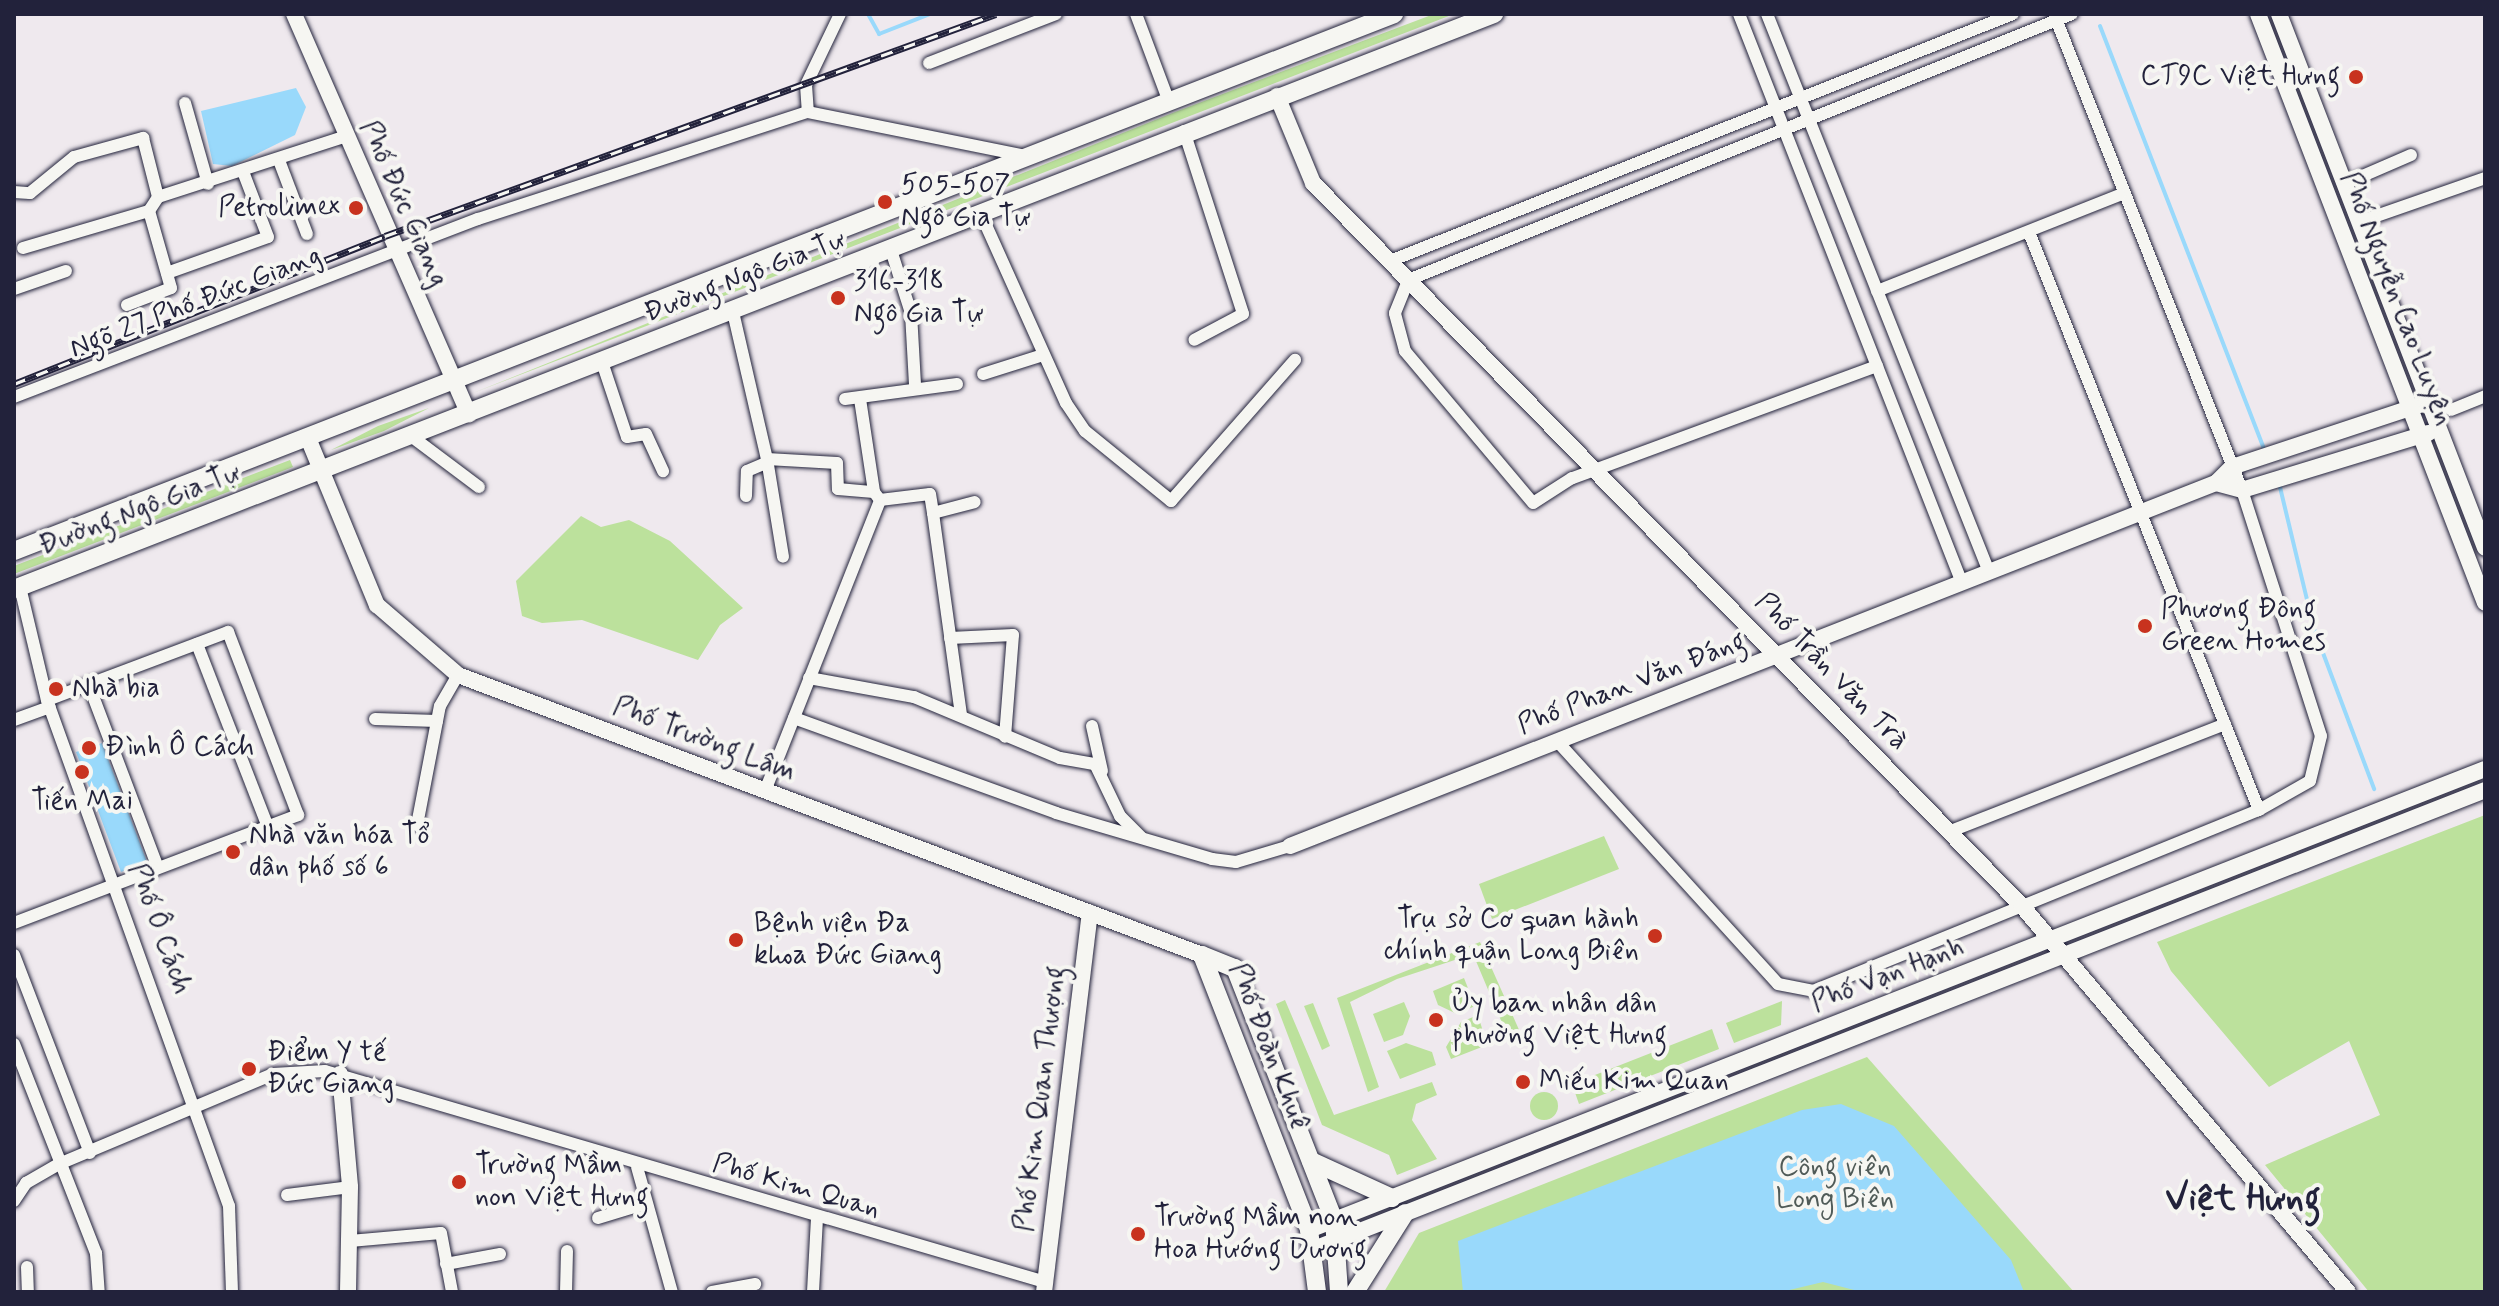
<!DOCTYPE html>
<html>
<head>
<meta charset="utf-8">
<style>
  body { margin:0 }
  #map { position:relative; width:2499px; height:1306px; overflow:hidden; background:#efe9ee; font-family:Mynerve,sans-serif }
  div>[style] { position:absolute }
  [style*='--x'] { left:calc(var(--x)*1px); top:calc(var(--y)*1px); width:calc(var(--w)*1px); rotate:calc(var(--a)*1deg) }
  .green>* { inset:0; background:#bce19c }
  .round { border-radius:50% }
  .water>* { inset:0; background:#99d9fb }
  .stream>* { height:4px; margin:-2px; padding:0 2px; transform-origin:2px; border-radius:2px; background:#99d9fb }
  .roads { filter:drop-shadow(0 0 2px #22223b) drop-shadow(0 0 2px #22223b) }
  .street>* { height:12px; margin:-6px; padding:0 6px; transform-origin:6px; border-radius:6px; background:#f6f6f2 }
  .secondary>* { height:16px; margin:-8px; padding:0 8px; transform-origin:8px; border-radius:8px; background:#f6f6f2 }
  .primary>* { height:18px; margin:-9px; padding:0 9px; transform-origin:9px; border-radius:9px; background:#f6f6f2 }
  .rail>* { height:7px; margin-top:-3.5px; transform-origin:0; background:repeating-linear-gradient(90deg,#f6f6f2 0 12px,#22223b 0 24px); box-sizing:border-box; border-block:2px solid #22223b }
  .dots>* { width:22px; height:22px; translate:-50% -50%; box-sizing:border-box; border:4px solid #f6f6f2; border-radius:50% }
  span { translate:-50% -50%; white-space:nowrap; text-align:center; line-height:1.15; -webkit-text-stroke:8px #f6f6f2; paint-order:stroke }
  .poi-label { font-size:28px; color:#22223b }
  .right { translate:-100% -50%; text-align:right }
  .left { translate:0 -50%; text-align:left }
  .street-label { font-size:28px; color:#22223b }
  .park-label { font-size:28px; color:#505b58 }
  .district-label { font-size:36px; color:#22223b; font-weight:700 }
  .frame { position:absolute; inset:0; border:16px solid #22223b; pointer-events:none }
</style>
</head>
<body>
<div id="map">
  <div class="green">
    <i style="clip-path:polygon(1434px 14px,1454px 14px,473px 393px,1175px 112px)"></i>
    <i style="clip-path:polygon(429px 408px,384px 431px,331px 450px,378px 426px)"></i>
    <i style="clip-path:polygon(290px 460px,293px 467px,14px 574px,14px 566px)"></i>
    <i style="clip-path:polygon(581px 516px,601px 527px,629px 520px,670px 541px,743px 608px,720px 625px,698px 660px,582px 620px,542px 623px,522px 616px,516px 581px)"></i>
    <i style="clip-path:polygon(2485px 815px,2485px 1292px,2369px 1292px,2265px 1165px,2380px 1115px,2349px 1041px,2269px 1087px,2171px 971px,2157px 942px)"></i>
    <i style="clip-path:polygon(1604px 836px,1619px 869px,1492px 919px,1479px 884px)"></i>
    <i style="clip-path:polygon(1480px 942px,1520px 1032px,1508px 1037px,1473px 954px,1397px 979px,1350px 1002px,1379px 1087px,1368px 1092px,1337px 998px)"></i>
    <i style="clip-path:polygon(1464px 978px,1475px 1006px,1457px 1014px,1438px 1005px,1433px 991px)"></i>
    <i style="clip-path:polygon(1285px 1000px,1334px 1115px,1432px 1082px,1437px 1095px,1416px 1104px,1412px 1120px,1437px 1159px,1397px 1175px,1389px 1155px,1322px 1125px,1276px 1004px)"></i>
    <i style="clip-path:polygon(1782px 1001px,1781px 1025px,1734px 1043px,1726px 1023px)"></i>
    <i style="clip-path:polygon(1404px 1002px,1410px 1016px,1403px 1035px,1384px 1042px,1373px 1014px)"></i>
    <i style="clip-path:polygon(1313px 1003px,1330px 1046px,1322px 1050px,1304px 1006px)"></i>
    <i style="clip-path:polygon(1478px 1015px,1487px 1045px,1451px 1059px,1446px 1047px,1461px 1022px)"></i>
    <i style="clip-path:polygon(1712px 1029px,1719px 1049px,1579px 1104px,1572px 1084px)"></i>
    <i style="clip-path:polygon(1406px 1043px,1432px 1052px,1436px 1065px,1400px 1079px,1387px 1051px)"></i>
    <i style="clip-path:polygon(1867px 1057px,2074px 1292px,1384px 1292px,1419px 1233px)"></i>
    <i class="round" style="left:1530px;top:1092px;width:28px;height:28px"></i>
  </div>
  <div class="water">
    <i style="clip-path:polygon(296px 88px,306px 107px,295px 135px,232px 166px,213px 164px,201px 111px)"></i>
    <i style="clip-path:polygon(102px 743px,147px 862px,121px 872px,76px 752px)"></i>
    <i style="clip-path:polygon(1841px 1104px,1894px 1126px,2011px 1260px,2024px 1292px,1862px 1292px,1823px 1282px,1781px 1292px,1463px 1292px,1458px 1241px,1802px 1110px)"></i>
  </div>
  <div class="stream">
    <i style="--x:868;--y:14;--w:23;--a:61"></i>
    <i style="--x:879;--y:34;--w:55;--a:-21.4"></i>
    <i style="--x:2100;--y:26;--w:458;--a:68.8"></i>
    <i style="--x:2279;--y:483;--w:150;--a:76.5"></i>
    <i style="--x:2314;--y:629;--w:171;--a:69.4"></i>
  </div>
  <div class="roads">
    <div class="street">
      <i style="--x:840;--y:14;--w:79;--a:115.6"></i>
      <i style="--x:806;--y:85;--w:27;--a:86"></i>
      <i style="--x:808;--y:112;--w:222;--a:11.4"></i>
      <i style="--x:1136;--y:14;--w:91;--a:69.4"></i>
      <i style="--x:1739;--y:14;--w:611;--a:68.6"></i>
      <i style="--x:1767;--y:14;--w:601;--a:68.3"></i>
      <i style="--x:2054;--y:14;--w:512;--a:68.45"></i>
      <i style="--x:2242;--y:490;--w:258;--a:72.2"></i>
      <i style="--x:2321;--y:736;--w:46;--a:103.7"></i>
      <i style="--x:2310;--y:781;--w:59;--a:150.4"></i>
      <i style="--x:929;--y:63;--w:136;--a:-21.1"></i>
      <i style="--x:185;--y:103;--w:84;--a:74.1"></i>
      <i style="--x:1184;--y:131;--w:192;--a:72.1"></i>
      <i style="--x:1243;--y:314;--w:55;--a:152"></i>
      <i style="--x:280;--y:163;--w:76;--a:69.2"></i>
      <i style="--x:2344;--y:184;--w:73;--a:-23.4"></i>
      <i style="--x:14;--y:192;--w:16;--a:4"></i>
      <i style="--x:30;--y:193;--w:57;--a:-39.3"></i>
      <i style="--x:74;--y:157;--w:72;--a:-15.4"></i>
      <i style="--x:143;--y:138;--w:61;--a:75.7"></i>
      <i style="--x:158;--y:197;--w:195;--a:-17.9"></i>
      <i style="--x:981;--y:214;--w:207;--a:65.8"></i>
      <i style="--x:1066;--y:403;--w:34;--a:56"></i>
      <i style="--x:1085;--y:431;--w:111;--a:39.1"></i>
      <i style="--x:1171;--y:501;--w:188;--a:-48.7"></i>
      <i style="--x:2359;--y:222;--w:133;--a:-19.2"></i>
      <i style="--x:23;--y:248;--w:131;--a:-16.4"></i>
      <i style="--x:891;--y:250;--w:66;--a:72.4"></i>
      <i style="--x:911;--y:313;--w:72;--a:86.8"></i>
      <i style="--x:1390;--y:261;--w:670;--a:-21.63"></i>
      <i style="--x:167;--y:273;--w:107;--a:-19.6"></i>
      <i style="--x:268;--y:237;--w:67;--a:-110.9"></i>
      <i style="--x:14;--y:289;--w:55;--a:-19.1"></i>
      <i style="--x:1877;--y:291;--w:261;--a:-21.6"></i>
      <i style="--x:127;--y:305;--w:47;--a:-21.1"></i>
      <i style="--x:171;--y:288;--w:80;--a:-105.9"></i>
      <i style="--x:149;--y:211;--w:17;--a:-57"></i>
      <i style="--x:733;--y:312;--w:151;--a:77"></i>
      <i style="--x:767;--y:459;--w:70;--a:3.3"></i>
      <i style="--x:837;--y:463;--w:26;--a:88"></i>
      <i style="--x:838;--y:489;--w:36;--a:5"></i>
      <i style="--x:874;--y:492;--w:10;--a:53"></i>
      <i style="--x:602;--y:362;--w:79;--a:71.6"></i>
      <i style="--x:627;--y:437;--w:19;--a:-9"></i>
      <i style="--x:646;--y:434;--w:41;--a:65.3"></i>
      <i style="--x:1877;--y:366;--w:325;--a:159.8"></i>
      <i style="--x:1572;--y:478;--w:46;--a:147.3"></i>
      <i style="--x:1533;--y:503;--w:199;--a:-130.1"></i>
      <i style="--x:1405;--y:351;--w:39;--a:-105"></i>
      <i style="--x:1395;--y:313;--w:35;--a:-68"></i>
      <i style="--x:1408;--y:280;--w:715;--a:-21.83"></i>
      <i style="--x:983;--y:374;--w:63;--a:-17.6"></i>
      <i style="--x:14;--y:397;--w:497;--a:-21"></i>
      <i style="--x:478;--y:219;--w:347;--a:-18"></i>
      <i style="--x:845;--y:399;--w:113;--a:-7.6"></i>
      <i style="--x:860;--y:399;--w:94;--a:81.4"></i>
      <i style="--x:2451;--y:410;--w:37;--a:-22"></i>
      <i style="--x:411;--y:436;--w:85;--a:36.9"></i>
      <i style="--x:767;--y:459;--w:99;--a:80.7"></i>
      <i style="--x:746;--y:496;--w:25;--a:-88"></i>
      <i style="--x:747;--y:471;--w:23;--a:-23"></i>
      <i style="--x:880;--y:500;--w:50;--a:-6.8"></i>
      <i style="--x:930;--y:494;--w:19;--a:81"></i>
      <i style="--x:933;--y:513;--w:43;--a:-14.7"></i>
      <i style="--x:933;--y:513;--w:205;--a:82.1"></i>
      <i style="--x:20;--y:587;--w:116;--a:76.6"></i>
      <i style="--x:47;--y:700;--w:538;--a:70.22"></i>
      <i style="--x:229;--y:1206;--w:86;--a:88"></i>
      <i style="--x:950;--y:638;--w:63;--a:-2.7"></i>
      <i style="--x:1013;--y:635;--w:102;--a:94.5"></i>
      <i style="--x:197;--y:644;--w:196;--a:68.8"></i>
      <i style="--x:809;--y:678;--w:107;--a:10.3"></i>
      <i style="--x:914;--y:697;--w:158;--a:22.7"></i>
      <i style="--x:1060;--y:758;--w:36;--a:10"></i>
      <i style="--x:1095;--y:764;--w:58;--a:64.3"></i>
      <i style="--x:1120;--y:816;--w:30;--a:45"></i>
      <i style="--x:90;--y:688;--w:192;--a:69.3"></i>
      <i style="--x:794;--y:718;--w:279;--a:19.9"></i>
      <i style="--x:1056;--y:813;--w:163;--a:16.4"></i>
      <i style="--x:1212;--y:859;--w:24;--a:7"></i>
      <i style="--x:1236;--y:862;--w:56;--a:-16.5"></i>
      <i style="--x:375;--y:719;--w:62;--a:1.8"></i>
      <i style="--x:14;--y:720;--w:38;--a:-20"></i>
      <i style="--x:1092;--y:726;--w:46;--a:77.5"></i>
      <i style="--x:1557;--y:741;--w:328;--a:47.7"></i>
      <i style="--x:1778;--y:984;--w:36;--a:11"></i>
      <i style="--x:1813;--y:991;--w:481;--a:-22.1"></i>
      <i style="--x:2259;--y:810;--w:622;--a:-111.7"></i>
      <i style="--x:765;--y:791;--w:313;--a:-68.4"></i>
      <i style="--x:417;--y:825;--w:121;--a:-79.1"></i>
      <i style="--x:440;--y:706;--w:36;--a:-60"></i>
      <i style="--x:1951;--y:831;--w:294;--a:-21.3"></i>
      <i style="--x:14;--y:923;--w:304;--a:-20.8"></i>
      <i style="--x:298;--y:815;--w:196;--a:-110.9"></i>
      <i style="--x:228;--y:632;--w:193;--a:159.4"></i>
      <i style="--x:14;--y:955;--w:212;--a:69"></i>
      <i style="--x:14;--y:1044;--w:225;--a:68.6"></i>
      <i style="--x:96;--y:1253;--w:39;--a:86"></i>
      <i style="--x:637;--y:1167;--w:130;--a:74.4"></i>
      <i style="--x:287;--y:1195;--w:64;--a:-7.2"></i>
      <i style="--x:14;--y:1201;--w:22;--a:-56"></i>
      <i style="--x:26;--y:1183;--w:38;--a:-30"></i>
      <i style="--x:59;--y:1164;--w:232;--a:-22.8"></i>
      <i style="--x:273;--y:1074;--w:52;--a:-3.3"></i>
      <i style="--x:325;--y:1071;--w:750;--a:16.33"></i>
      <i style="--x:598;--y:1218;--w:48;--a:-16.9"></i>
      <i style="--x:350;--y:1241;--w:91;--a:-5"></i>
      <i style="--x:441;--y:1233;--w:60;--a:79.4"></i>
      <i style="--x:446;--y:1264;--w:55;--a:-10.5"></i>
      <i style="--x:27;--y:1267;--w:25;--a:88"></i>
      <i style="--x:566;--y:1292;--w:41;--a:-88.6"></i>
      <i style="--x:712;--y:1292;--w:44;--a:-10.5"></i>
      <i style="--x:813;--y:1292;--w:74;--a:-86.9"></i>
    </div>
    <div class="secondary">
      <i style="--x:294;--y:14;--w:437;--a:66.4"></i>
      <i style="--x:2258;--y:14;--w:631;--a:68.92"></i>
      <i style="--x:2279;--y:14;--w:572;--a:68.9"></i>
      <i style="--x:1277;--y:96;--w:94;--a:67.5"></i>
      <i style="--x:1313;--y:183;--w:1013;--a:45.56"></i>
      <i style="--x:2022;--y:906;--w:505;--a:49.82"></i>
      <i style="--x:308;--y:438;--w:181;--a:67.6"></i>
      <i style="--x:377;--y:605;--w:107;--a:40.8"></i>
      <i style="--x:458;--y:675;--w:795;--a:20.62"></i>
      <i style="--x:2216;--y:483;--w:27;--a:15"></i>
      <i style="--x:2242;--y:490;--w:195;--a:-17"></i>
      <i style="--x:1290;--y:846;--w:995;--a:-21.41"></i>
      <i style="--x:2216;--y:483;--w:23;--a:-45"></i>
      <i style="--x:2232;--y:467;--w:207;--a:-18.3"></i>
      <i style="--x:340;--y:1074;--w:113;--a:84.9"></i>
      <i style="--x:350;--y:1187;--w:105;--a:91.1"></i>
      <i style="--x:1309;--y:1230;--w:1263;--a:-21.41"></i>
      <i style="--x:1314;--y:1249;--w:1258;--a:-21.4"></i>
      <i style="--x:1044;--y:1292;--w:382;--a:-83.1"></i>
    </div>
    <div class="primary">
      <i style="--x:14;--y:551;--w:1481;--a:-21.26"></i>
      <i style="--x:14;--y:589;--w:1588;--a:-21.23"></i>
      <i style="--x:1202;--y:955;--w:35;--a:22"></i>
      <i style="--x:1235;--y:968;--w:271;--a:68.6"></i>
      <i style="--x:1334;--y:1220;--w:72;--a:86"></i>
      <i style="--x:1202;--y:955;--w:295;--a:68.7"></i>
      <i style="--x:1309;--y:1230;--w:63;--a:82.6"></i>
      <i style="--x:1311;--y:1161;--w:89;--a:24.6"></i>
      <i style="--x:1355;--y:1292;--w:93;--a:-57.7"></i>
    </div>
  </div>
  <div class="rail">
    <i style="--x:14;--y:384;--w:399;--a:-21.7"></i>
    <i style="--x:385;--y:236;--w:650;--a:-19.97"></i>
  </div>
  <div class="dots">
    <i style="left:2356px;top:77px;background:#c8321e"></i>
    <i style="left:885px;top:202px;background:#c8321e"></i>
    <i style="left:356px;top:208px;background:#c8321e"></i>
    <i style="left:838px;top:298px;background:#c8321e"></i>
    <i style="left:2145px;top:626px;background:#c8321e"></i>
    <i style="left:56px;top:689px;background:#c8321e"></i>
    <i style="left:89px;top:748px;background:#c8321e"></i>
    <i style="left:82px;top:772px;background:#c8321e"></i>
    <i style="left:233px;top:852px;background:#c8321e"></i>
    <i style="left:1655px;top:936px;background:#c8321e"></i>
    <i style="left:736px;top:940px;background:#c8321e"></i>
    <i style="left:1436px;top:1020px;background:#c8321e"></i>
    <i style="left:249px;top:1069px;background:#c8321e"></i>
    <i style="left:1523px;top:1082px;background:#c8321e"></i>
    <i style="left:459px;top:1182px;background:#c8321e"></i>
    <i style="left:1138px;top:1234px;background:#c8321e"></i>
  </div>
  <div class="poi-label">
    <span class="right" style="left:2340px;top:77px">CT9C Việt Hưng</span>
    <span class="left" style="left:901px;top:202px">505-507<br>Ngô Gia Tự</span>
    <span class="right" style="left:340px;top:208px">Petrolimex</span>
    <span class="left" style="left:854px;top:298px">316-318<br>Ngô Gia Tự</span>
    <span class="left" style="left:2161px;top:626px">Phương Đông<br>Green Homes</span>
    <span class="left" style="left:72px;top:689px">Nhà bia</span>
    <span class="left" style="left:105px;top:748px">Đình Ô Cách</span>
    <span style="left:82px;top:802px">Tiến Mai</span>
    <span class="left" style="left:249px;top:852px">Nhà văn hóa Tổ<br>dân phố số 6</span>
    <span class="right" style="left:1639px;top:936px">Trụ sở Cơ quan hành<br>chính quận Long Biên</span>
    <span class="left" style="left:754px;top:940px">Bệnh viện Đa<br>khoa Đức Giang</span>
    <span class="left" style="left:1452px;top:1020px">Ủy ban nhân dân<br>phường Việt Hưng</span>
    <span class="left" style="left:267px;top:1069px">Điểm Y tế<br>Đức Giang</span>
    <span class="left" style="left:1539px;top:1082px">Miếu Kim Quan</span>
    <span class="left" style="left:475px;top:1182px">Trường Mầm<br>non Việt Hưng</span>
    <span class="left" style="left:1154px;top:1234px">Trường Mầm non<br>Hoa Hướng Dương</span>
  </div>
  <div class="street-label">
    <span style="left:403px;top:204px;rotate:66deg">Phố Đức Giang</span>
    <span style="left:745px;top:277px;rotate:-21deg">Đường Ngô Gia Tự</span>
    <span style="left:2396px;top:299px;rotate:69deg">Phố Nguyễn Cao Luyện</span>
    <span style="left:196px;top:303px;rotate:-21deg">Ngõ 27 Phố Đức Giang</span>
    <span style="left:140px;top:510px;rotate:-21deg">Đường Ngô Gia Tự</span>
    <span style="left:1831px;top:672px;rotate:46deg">Phố Trần Văn Trà</span>
    <span style="left:1632px;top:684px;rotate:-21deg">Phố Phan Văn Đáng</span>
    <span style="left:704px;top:740px;rotate:21deg">Phố Trường Lâm</span>
    <span style="left:159px;top:929px;rotate:70deg">Phố Ô Cách</span>
    <span style="left:1888px;top:976px;rotate:-21deg">Phố Vạn Hạnh</span>
    <span style="left:1268px;top:1047px;rotate:69deg">Phố Đoàn Khuê</span>
    <span style="left:1041px;top:1099px;rotate:-83deg">Phố Kim Quan Thượng</span>
    <span style="left:796px;top:1187px;rotate:16deg">Phố Kim Quan</span>
  </div>
  <div class="park-label">
    <span style="left:1835px;top:1184px">Công viên<br>Long Biên</span>
  </div>
  <div class="district-label">
    <span style="left:2243px;top:1200px">Việt Hưng</span>
  </div>
  <div class="frame"></div>
</div>
</body>
</html>
